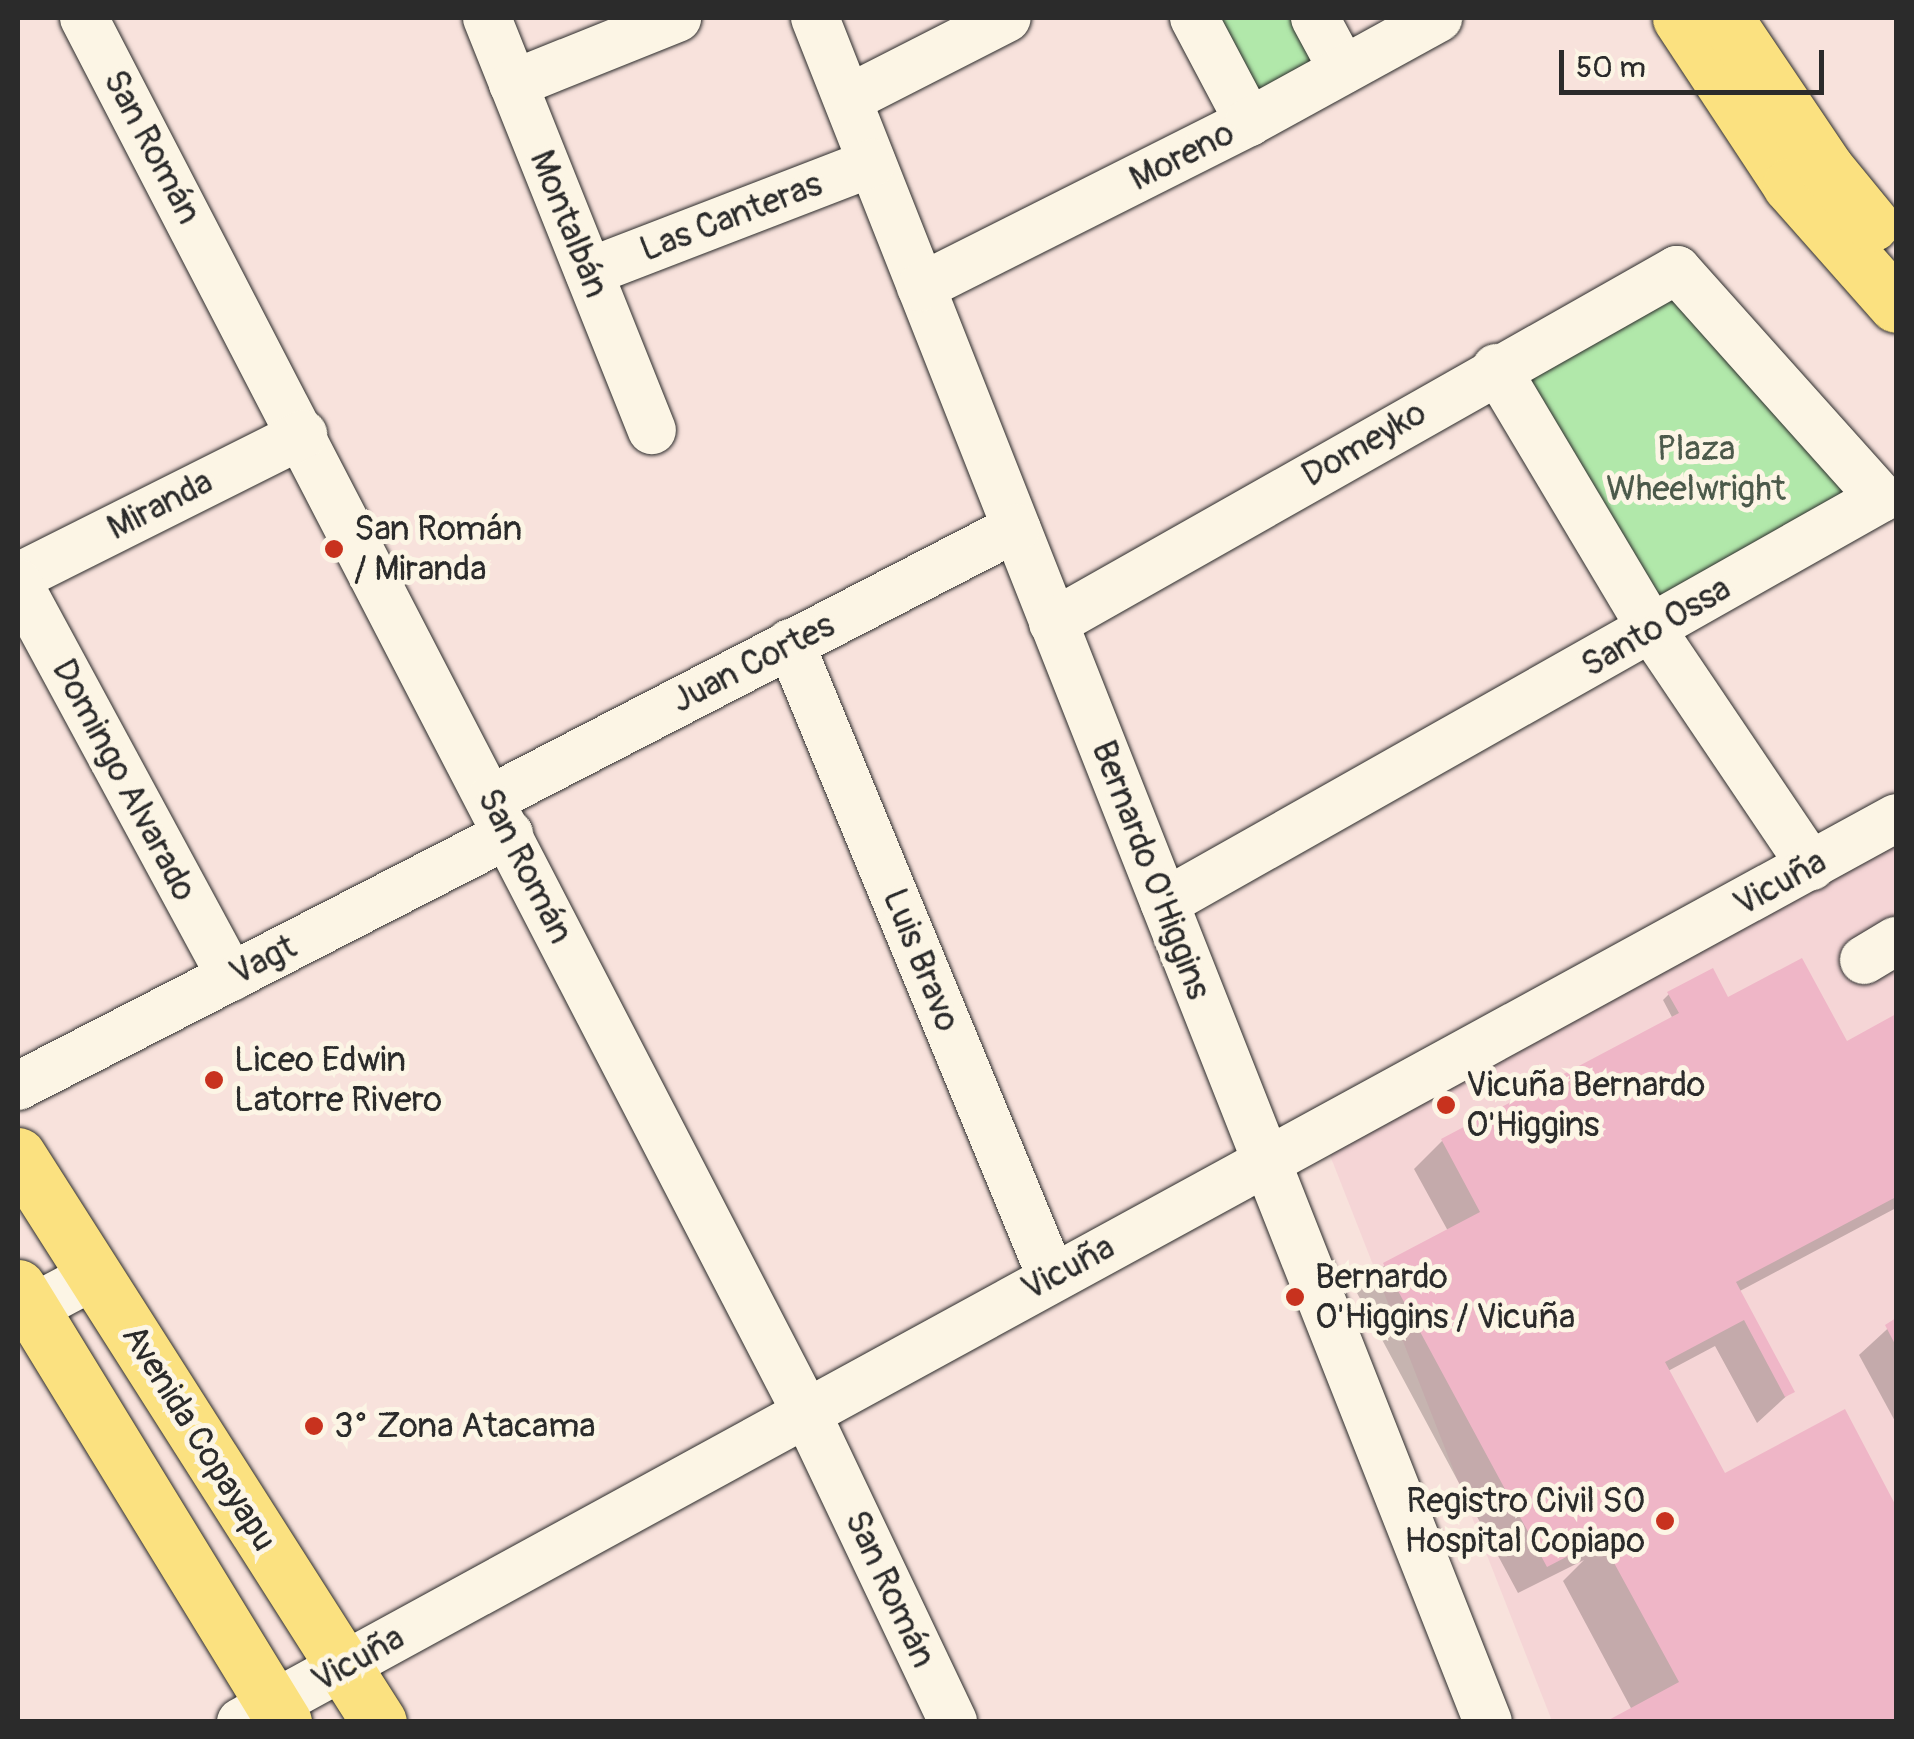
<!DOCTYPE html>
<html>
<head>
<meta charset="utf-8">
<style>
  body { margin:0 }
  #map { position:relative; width:1914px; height:1739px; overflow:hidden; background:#f8e2dc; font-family:Pangolin,sans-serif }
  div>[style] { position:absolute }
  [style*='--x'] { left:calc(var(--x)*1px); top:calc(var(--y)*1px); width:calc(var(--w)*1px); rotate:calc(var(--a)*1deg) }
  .built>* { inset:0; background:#f5d5d6 }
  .green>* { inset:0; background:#b1e8aa }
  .shadow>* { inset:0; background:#0003 }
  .building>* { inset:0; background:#efb6c7 }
  .roads { filter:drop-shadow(0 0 2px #2b2b2b) drop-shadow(0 0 2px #2b2b2b) }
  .minor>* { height:48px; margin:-24px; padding:0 24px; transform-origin:24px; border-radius:24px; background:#fcf5e5 }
  .major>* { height:55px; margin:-27.5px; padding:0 27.5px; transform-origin:27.5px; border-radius:27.5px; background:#fbe180 }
  .highway>* { height:55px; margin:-27.5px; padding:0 27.5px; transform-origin:27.5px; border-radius:27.5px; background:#fbe180 }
  .dots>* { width:28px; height:28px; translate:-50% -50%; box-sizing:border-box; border:5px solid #fcf5e5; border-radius:50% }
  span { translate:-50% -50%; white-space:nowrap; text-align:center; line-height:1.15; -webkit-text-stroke:10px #fcf5e5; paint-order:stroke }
  .street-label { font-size:35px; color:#2b2b2b }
  .park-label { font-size:35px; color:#4c5a4b }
  .poi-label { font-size:35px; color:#2b2b2b }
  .left { translate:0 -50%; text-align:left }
  .right { translate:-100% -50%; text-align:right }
  .frame { position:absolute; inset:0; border:20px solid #2b2b2b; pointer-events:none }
  .scale { position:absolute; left:1559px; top:50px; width:265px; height:45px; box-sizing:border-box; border:5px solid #2b2b2b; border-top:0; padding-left:12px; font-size:30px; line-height:35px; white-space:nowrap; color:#2b2b2b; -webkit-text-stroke:8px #fcf5e5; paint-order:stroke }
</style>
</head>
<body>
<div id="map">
  <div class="built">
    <i style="clip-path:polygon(1896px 843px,1896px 1721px,1552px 1721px,1326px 1145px)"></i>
  </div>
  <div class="green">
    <i style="clip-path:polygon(1221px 18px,1300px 18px,1322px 59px,1261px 97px)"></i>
    <i style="clip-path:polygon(1675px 291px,1858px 498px,1664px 612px,1520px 377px)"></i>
  </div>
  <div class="shadow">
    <i style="clip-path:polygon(1669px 994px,1728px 1001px,1846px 1044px,1896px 1017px,1896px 1208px,1738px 1292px,1792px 1391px,1757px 1423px,1715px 1346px,1668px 1371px,1715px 1480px,1844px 1412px,1896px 1511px,1896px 1722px,1610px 1722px,1632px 1710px,1563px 1581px,1584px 1560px,1518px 1593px,1357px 1293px,1385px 1265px,1448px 1231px,1414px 1169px,1442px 1141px,1673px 1019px,1663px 1000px)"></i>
    <i style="clip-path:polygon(1896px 1321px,1896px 1423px,1859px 1355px)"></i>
  </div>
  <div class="building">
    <i style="clip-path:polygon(1802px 958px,1847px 1041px,1896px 1014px,1896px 1197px,1736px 1282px,1795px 1392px,1785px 1397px,1744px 1320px,1665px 1362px,1725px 1473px,1845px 1409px,1896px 1506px,1896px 1722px,1605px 1722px,1679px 1682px,1601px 1539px,1547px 1567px,1383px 1263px,1480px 1212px,1441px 1139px,1679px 1013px,1667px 992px,1713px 968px,1728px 997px)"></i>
    <i style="clip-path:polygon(1896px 1318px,1896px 1346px,1885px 1325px)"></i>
  </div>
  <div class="roads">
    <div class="minor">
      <i style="--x:84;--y:18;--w:1570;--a:62.62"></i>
      <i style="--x:806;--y:1412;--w:343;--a:64.6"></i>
      <i style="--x:487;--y:18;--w:444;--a:68.2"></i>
      <i style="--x:815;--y:18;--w:1832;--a:68.45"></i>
      <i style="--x:1194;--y:18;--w:118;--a:62.1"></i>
      <i style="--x:1315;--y:18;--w:59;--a:61.7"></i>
      <i style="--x:513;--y:84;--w:177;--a:-21.9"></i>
      <i style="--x:848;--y:99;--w:178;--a:-27"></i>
      <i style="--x:589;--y:272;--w:303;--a:-21.1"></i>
      <i style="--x:921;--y:287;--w:367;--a:-26.7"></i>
      <i style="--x:1249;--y:122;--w:216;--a:-28.8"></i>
      <i style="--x:1496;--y:368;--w:305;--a:59.2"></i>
      <i style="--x:1652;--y:630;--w:285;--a:56"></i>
      <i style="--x:18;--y:577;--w:319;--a:-26.6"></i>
      <i style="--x:18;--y:583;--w:448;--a:61.6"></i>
      <i style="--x:1053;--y:623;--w:717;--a:-29.5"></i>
      <i style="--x:1677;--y:270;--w:306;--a:48.2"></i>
      <i style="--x:1881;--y:498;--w:823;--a:150.54"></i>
      <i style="--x:790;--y:643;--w:685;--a:67.59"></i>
      <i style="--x:491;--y:799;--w:591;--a:-27.3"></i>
      <i style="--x:1864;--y:960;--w:37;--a:-31"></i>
      <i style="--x:18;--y:1086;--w:552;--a:-27.17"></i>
      <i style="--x:18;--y:1316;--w:87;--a:-28"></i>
      <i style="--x:241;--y:1722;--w:1886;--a:-28.64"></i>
    </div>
    <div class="major">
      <i style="--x:1680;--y:18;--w:200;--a:56.6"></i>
      <i style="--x:1790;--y:185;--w:160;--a:48.5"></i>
      <i style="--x:1725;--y:18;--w:181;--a:56"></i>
      <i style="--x:1826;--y:168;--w:72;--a:50.6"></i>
    </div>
    <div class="highway">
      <i style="--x:18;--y:1155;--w:672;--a:57.52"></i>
      <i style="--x:18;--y:1287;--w:510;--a:58.55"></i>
    </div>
  </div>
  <div class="dots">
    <i style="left:334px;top:549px;background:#c8321e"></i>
    <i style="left:214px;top:1080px;background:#c8321e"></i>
    <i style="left:1446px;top:1105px;background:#c8321e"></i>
    <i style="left:1295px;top:1297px;background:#c8321e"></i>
    <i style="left:314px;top:1426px;background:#c8321e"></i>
    <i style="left:1665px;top:1521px;background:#c8321e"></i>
  </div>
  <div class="street-label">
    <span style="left:152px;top:147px;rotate:62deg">San Román</span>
    <span style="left:1182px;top:156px;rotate:-27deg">Moreno</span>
    <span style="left:731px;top:217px;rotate:-21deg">Las Canteras</span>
    <span style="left:569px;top:224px;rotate:68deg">Montalbán</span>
    <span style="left:1364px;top:444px;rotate:-30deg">Domeyko</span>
    <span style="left:160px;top:505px;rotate:-27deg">Miranda</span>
    <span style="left:1656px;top:627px;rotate:-30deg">Santo Ossa</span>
    <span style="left:753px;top:663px;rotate:-27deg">Juan Cortes</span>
    <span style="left:124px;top:780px;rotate:62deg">Domingo Alvarado</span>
    <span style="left:525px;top:866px;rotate:63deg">San Román</span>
    <span style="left:1151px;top:870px;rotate:69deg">Bernardo O'Higgins</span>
    <span style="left:1780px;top:883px;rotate:-29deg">Vicuña</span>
    <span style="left:263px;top:960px;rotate:-27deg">Vagt</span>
    <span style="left:921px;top:960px;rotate:68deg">Luis Bravo</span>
    <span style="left:1068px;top:1268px;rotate:-28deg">Vicuña</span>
    <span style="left:199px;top:1438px;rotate:58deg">Avenida Copayapu</span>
    <span style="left:890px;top:1589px;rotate:65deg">San Román</span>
    <span style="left:358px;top:1659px;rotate:-29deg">Vicuña</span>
  </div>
  <div class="park-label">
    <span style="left:1696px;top:469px">Plaza<br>Wheelwright</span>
  </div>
  <div class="poi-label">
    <span class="left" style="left:354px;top:549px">San Román<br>/ Miranda</span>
    <span class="left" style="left:234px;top:1080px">Liceo Edwin<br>Latorre Rivero</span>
    <span class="left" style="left:1466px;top:1105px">Vicuña Bernardo<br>O'Higgins</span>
    <span class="left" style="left:1315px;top:1297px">Bernardo<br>O'Higgins / Vicuña</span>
    <span class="left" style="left:334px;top:1426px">3° Zona Atacama</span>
    <span class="right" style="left:1645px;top:1521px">Registro Civil SO<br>Hospital Copiapo</span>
  </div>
  <div class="frame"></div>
  <div class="scale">50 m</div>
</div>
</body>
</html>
